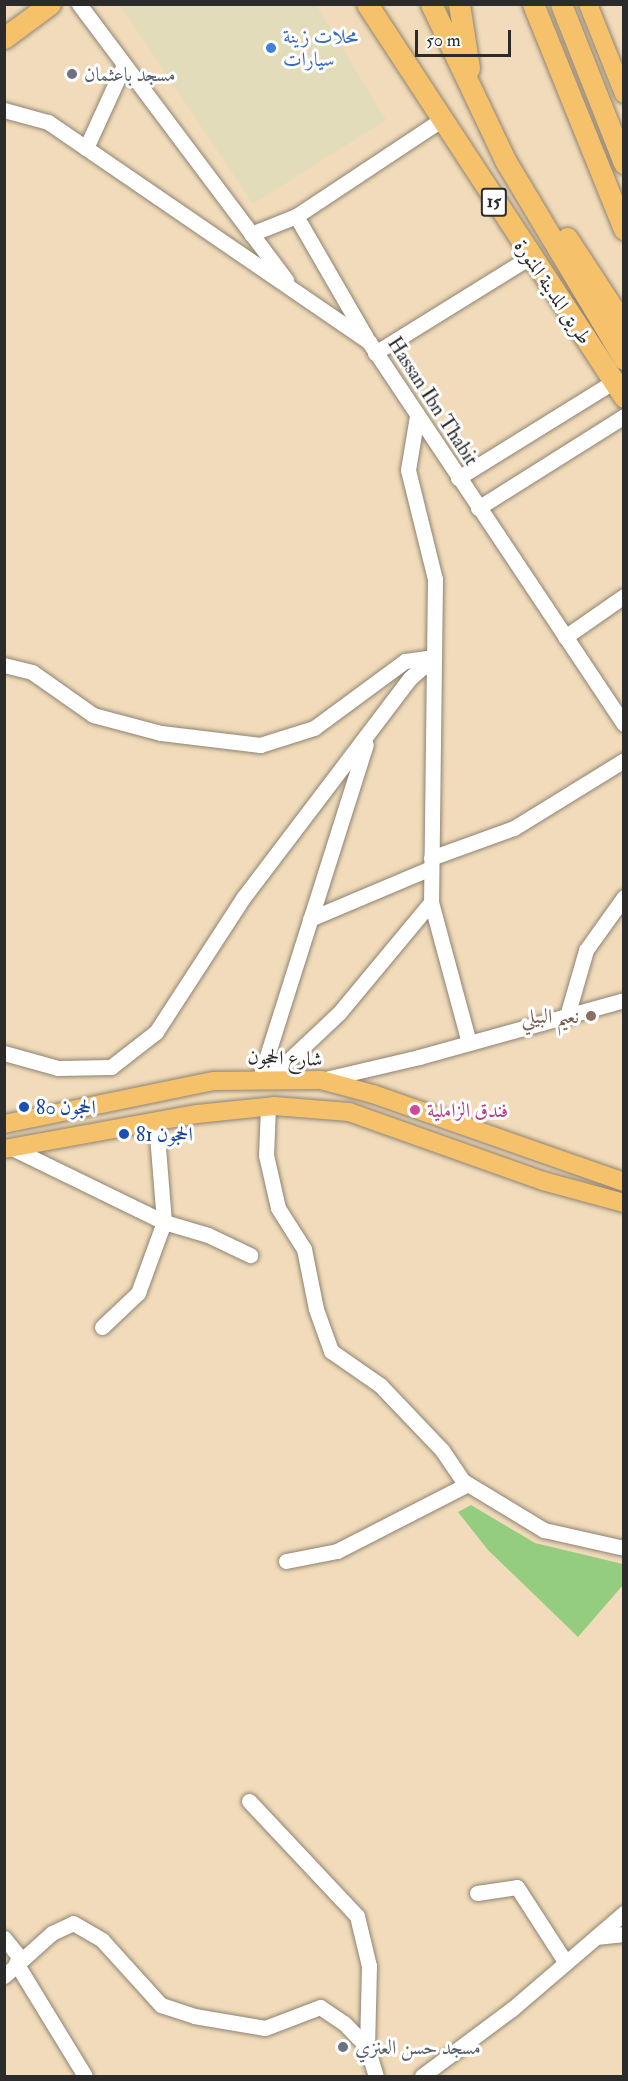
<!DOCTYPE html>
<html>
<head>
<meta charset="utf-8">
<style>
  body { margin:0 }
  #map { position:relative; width:628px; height:2081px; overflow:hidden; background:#f1dbba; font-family:"IM FELL Double Pica",Amiri,serif }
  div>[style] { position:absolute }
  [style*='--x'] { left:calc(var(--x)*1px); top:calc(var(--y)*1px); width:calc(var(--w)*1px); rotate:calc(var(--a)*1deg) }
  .built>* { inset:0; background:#e2dcba }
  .green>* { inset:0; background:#95cd80 }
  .roads { filter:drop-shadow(0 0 2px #8e8372) drop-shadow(0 0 2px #8e8372) }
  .minor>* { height:15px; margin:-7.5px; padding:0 7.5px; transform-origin:7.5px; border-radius:7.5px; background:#fff }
  .major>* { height:18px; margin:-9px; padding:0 9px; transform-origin:9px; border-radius:9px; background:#f6c16b }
  .highway>* { height:21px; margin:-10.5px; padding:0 10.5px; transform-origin:10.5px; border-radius:10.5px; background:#f6c16b }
  .dots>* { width:16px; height:16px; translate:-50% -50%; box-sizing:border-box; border:3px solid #fff; border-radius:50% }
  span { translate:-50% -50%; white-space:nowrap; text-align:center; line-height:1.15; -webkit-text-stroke:6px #fff; paint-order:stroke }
  .shield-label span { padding:2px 4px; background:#fff; border:2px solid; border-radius:4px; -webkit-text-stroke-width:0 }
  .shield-label { font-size:18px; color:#2b2b2b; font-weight:700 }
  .shop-label { font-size:20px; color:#366cbe }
  .left { translate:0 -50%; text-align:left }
  .worship-label { font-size:20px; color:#5b616d }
  .street-label { font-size:20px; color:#2b2b2b }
  .education-label { font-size:20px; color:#785e54 }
  .right { translate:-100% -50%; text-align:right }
  .transit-label { font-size:20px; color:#164399 }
  .hotel-label { font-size:20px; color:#b23c85 }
  .frame { position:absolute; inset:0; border:6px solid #2b2b2b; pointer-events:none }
  .scale { position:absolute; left:415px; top:30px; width:96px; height:27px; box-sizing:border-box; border:3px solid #2b2b2b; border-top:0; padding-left:8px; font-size:18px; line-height:21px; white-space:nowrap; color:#2b2b2b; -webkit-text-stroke:4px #fff; paint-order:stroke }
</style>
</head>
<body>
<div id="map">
  <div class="built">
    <i style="clip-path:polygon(120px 5px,316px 5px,386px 120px,253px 204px)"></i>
  </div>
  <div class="green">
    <i style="clip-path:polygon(471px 1505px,535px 1543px,623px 1564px,623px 1585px,578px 1637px,488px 1550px,458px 1512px)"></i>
  </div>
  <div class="roads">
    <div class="minor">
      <i style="--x:79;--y:4;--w:345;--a:53.1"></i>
      <i style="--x:4;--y:110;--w:46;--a:15.3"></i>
      <i style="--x:48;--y:122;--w:389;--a:34.4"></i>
      <i style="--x:369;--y:342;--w:459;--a:56.3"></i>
      <i style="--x:86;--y:148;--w:91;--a:-65.4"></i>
      <i style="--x:296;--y:216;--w:140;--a:60"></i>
      <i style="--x:251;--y:234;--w:48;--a:-21.8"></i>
      <i style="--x:296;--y:216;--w:174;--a:-33.5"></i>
      <i style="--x:375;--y:353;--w:182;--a:-31.8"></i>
      <i style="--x:417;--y:416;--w:55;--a:99.5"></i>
      <i style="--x:408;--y:470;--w:112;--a:76.1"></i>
      <i style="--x:435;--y:579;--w:323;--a:90.7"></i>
      <i style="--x:431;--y:902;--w:146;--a:74.9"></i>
      <i style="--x:458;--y:478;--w:182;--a:-31.8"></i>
      <i style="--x:478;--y:508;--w:173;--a:-32.2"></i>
      <i style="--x:565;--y:637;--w:72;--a:-34.8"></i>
      <i style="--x:4;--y:665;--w:29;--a:14"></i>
      <i style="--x:32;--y:672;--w:75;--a:35.2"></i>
      <i style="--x:93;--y:715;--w:70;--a:14.8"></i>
      <i style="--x:161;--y:733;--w:100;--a:6.9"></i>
      <i style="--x:260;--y:745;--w:57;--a:-17.5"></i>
      <i style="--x:314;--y:728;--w:113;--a:-36.4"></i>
      <i style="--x:405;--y:661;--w:28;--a:-8"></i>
      <i style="--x:431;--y:858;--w:88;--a:-19.9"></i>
      <i style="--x:514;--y:828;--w:129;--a:-31.7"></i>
      <i style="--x:310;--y:919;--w:131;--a:-22.9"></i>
      <i style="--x:567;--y:1016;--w:69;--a:-73.9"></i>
      <i style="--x:586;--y:950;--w:65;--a:-54.4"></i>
      <i style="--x:4;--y:1053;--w:56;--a:15.5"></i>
      <i style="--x:58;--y:1068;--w:53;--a:-1.1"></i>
      <i style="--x:111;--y:1067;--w:57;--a:-37.9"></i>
      <i style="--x:156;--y:1032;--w:160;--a:-57"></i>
      <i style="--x:243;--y:898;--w:276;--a:-52.8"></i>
      <i style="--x:410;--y:678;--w:32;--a:-41"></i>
      <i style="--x:271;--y:1077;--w:93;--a:-43.3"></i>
      <i style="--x:339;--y:1013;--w:144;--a:-50.3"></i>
      <i style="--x:260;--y:1078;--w:350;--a:-72.4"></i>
      <i style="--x:321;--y:1080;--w:101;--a:-13.2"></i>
      <i style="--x:419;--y:1057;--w:213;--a:-15.5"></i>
      <i style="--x:268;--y:1106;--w:49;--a:92.3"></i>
      <i style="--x:266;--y:1155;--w:54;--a:77.2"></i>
      <i style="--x:278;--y:1208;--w:49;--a:57.6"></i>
      <i style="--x:304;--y:1249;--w:61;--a:78.7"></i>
      <i style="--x:316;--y:1309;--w:45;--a:70.3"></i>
      <i style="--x:331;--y:1351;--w:60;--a:34.8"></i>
      <i style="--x:380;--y:1385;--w:90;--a:46.4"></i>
      <i style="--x:442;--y:1450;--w:37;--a:56"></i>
      <i style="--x:463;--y:1481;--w:95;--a:31.2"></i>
      <i style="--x:544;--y:1530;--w:82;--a:12.7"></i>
      <i style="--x:12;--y:1148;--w:169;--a:26"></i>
      <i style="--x:164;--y:1222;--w:46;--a:16.5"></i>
      <i style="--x:208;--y:1235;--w:47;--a:25.5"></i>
      <i style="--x:102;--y:1327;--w:50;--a:-43.4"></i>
      <i style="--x:138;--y:1293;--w:76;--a:-69.9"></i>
      <i style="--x:164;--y:1222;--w:100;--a:-94.6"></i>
      <i style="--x:286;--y:1561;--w:52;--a:-11.1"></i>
      <i style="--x:337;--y:1551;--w:147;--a:-27.1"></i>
      <i style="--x:249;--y:1801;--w:158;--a:46.8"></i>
      <i style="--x:357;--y:1916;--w:51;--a:76.5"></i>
      <i style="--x:369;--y:1966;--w:81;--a:91.4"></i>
      <i style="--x:477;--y:1893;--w:40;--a:-8.5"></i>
      <i style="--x:517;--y:1887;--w:90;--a:57.2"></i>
      <i style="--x:596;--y:1937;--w:28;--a:-6"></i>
      <i style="--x:4;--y:1938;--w:27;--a:51"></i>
      <i style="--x:16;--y:1963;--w:132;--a:58.6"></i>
      <i style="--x:4;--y:1976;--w:64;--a:-41.9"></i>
      <i style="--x:52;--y:1933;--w:23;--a:-25"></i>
      <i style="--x:73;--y:1923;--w:34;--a:30"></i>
      <i style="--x:102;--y:1940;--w:88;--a:47.8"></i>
      <i style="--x:161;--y:2005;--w:35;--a:18"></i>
      <i style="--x:194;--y:2016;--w:72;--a:9.6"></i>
      <i style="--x:265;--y:2028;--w:59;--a:-20.9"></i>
      <i style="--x:320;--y:2007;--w:29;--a:34"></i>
      <i style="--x:344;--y:2023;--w:33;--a:46"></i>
      <i style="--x:367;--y:2047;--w:30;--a:73"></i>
      <i style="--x:422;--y:2076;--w:112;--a:-36.7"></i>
      <i style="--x:512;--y:2009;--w:148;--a:-40.6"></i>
    </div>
    <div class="major">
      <i style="--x:588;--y:4;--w:97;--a:68.2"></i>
      <i style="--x:4;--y:1124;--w:213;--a:-11.6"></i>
      <i style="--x:213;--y:1081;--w:108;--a:-0.5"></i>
      <i style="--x:321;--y:1080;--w:54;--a:15.1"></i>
      <i style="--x:373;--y:1094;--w:266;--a:19.3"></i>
      <i style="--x:4;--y:1149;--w:196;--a:-10.3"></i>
      <i style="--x:197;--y:1114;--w:77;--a:-5.9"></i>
      <i style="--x:274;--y:1106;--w:75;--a:4.6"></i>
      <i style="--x:349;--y:1112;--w:206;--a:19.6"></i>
      <i style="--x:543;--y:1181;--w:84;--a:15.2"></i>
    </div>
    <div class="highway">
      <i style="--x:367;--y:4;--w:470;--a:56.8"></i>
      <i style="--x:431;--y:4;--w:173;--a:64.6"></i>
      <i style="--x:505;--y:160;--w:232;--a:59.1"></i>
      <i style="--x:459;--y:4;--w:65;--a:81.1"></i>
      <i style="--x:533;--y:4;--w:243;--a:68"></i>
      <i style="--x:561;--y:4;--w:171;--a:68.4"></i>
      <i style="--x:4;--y:38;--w:57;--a:-36.5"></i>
      <i style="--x:567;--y:238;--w:104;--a:56.8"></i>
    </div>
  </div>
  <div class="dots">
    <i style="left:271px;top:48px;background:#3f7fe0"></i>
    <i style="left:72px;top:74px;background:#6b7280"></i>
    <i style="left:591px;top:1016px;background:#8d6e63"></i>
    <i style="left:24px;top:1107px;background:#1a4fb4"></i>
    <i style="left:415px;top:1110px;background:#d1479c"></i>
    <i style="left:124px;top:1134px;background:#1a4fb4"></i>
    <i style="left:343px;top:2047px;background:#6b7280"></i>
  </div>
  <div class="shield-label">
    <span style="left:494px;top:202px">15</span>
  </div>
  <div class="shop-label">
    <span class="left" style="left:283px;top:48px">محلات زينة<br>سيارات</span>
  </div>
  <div class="worship-label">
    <span class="left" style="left:84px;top:74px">مسجد باعثمان</span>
    <span class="left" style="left:355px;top:2047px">مسجد حسن العنزي</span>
  </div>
  <div class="street-label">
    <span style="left:553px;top:292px;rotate:56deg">طريق المدينة المنورة</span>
    <span style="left:433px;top:401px;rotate:57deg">Hassan Ibn Thabit</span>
    <span style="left:285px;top:1058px;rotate:2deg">شارع الحجون</span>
  </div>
  <div class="education-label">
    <span class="right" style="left:579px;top:1016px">نعيم البيلي</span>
  </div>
  <div class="transit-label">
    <span class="left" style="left:36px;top:1107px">الحجون 80</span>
    <span class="left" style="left:136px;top:1134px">الحجون 81</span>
  </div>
  <div class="hotel-label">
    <span class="left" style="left:427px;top:1110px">فندق الزاملية</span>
  </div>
  <div class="frame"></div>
  <div class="scale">50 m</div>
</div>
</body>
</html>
